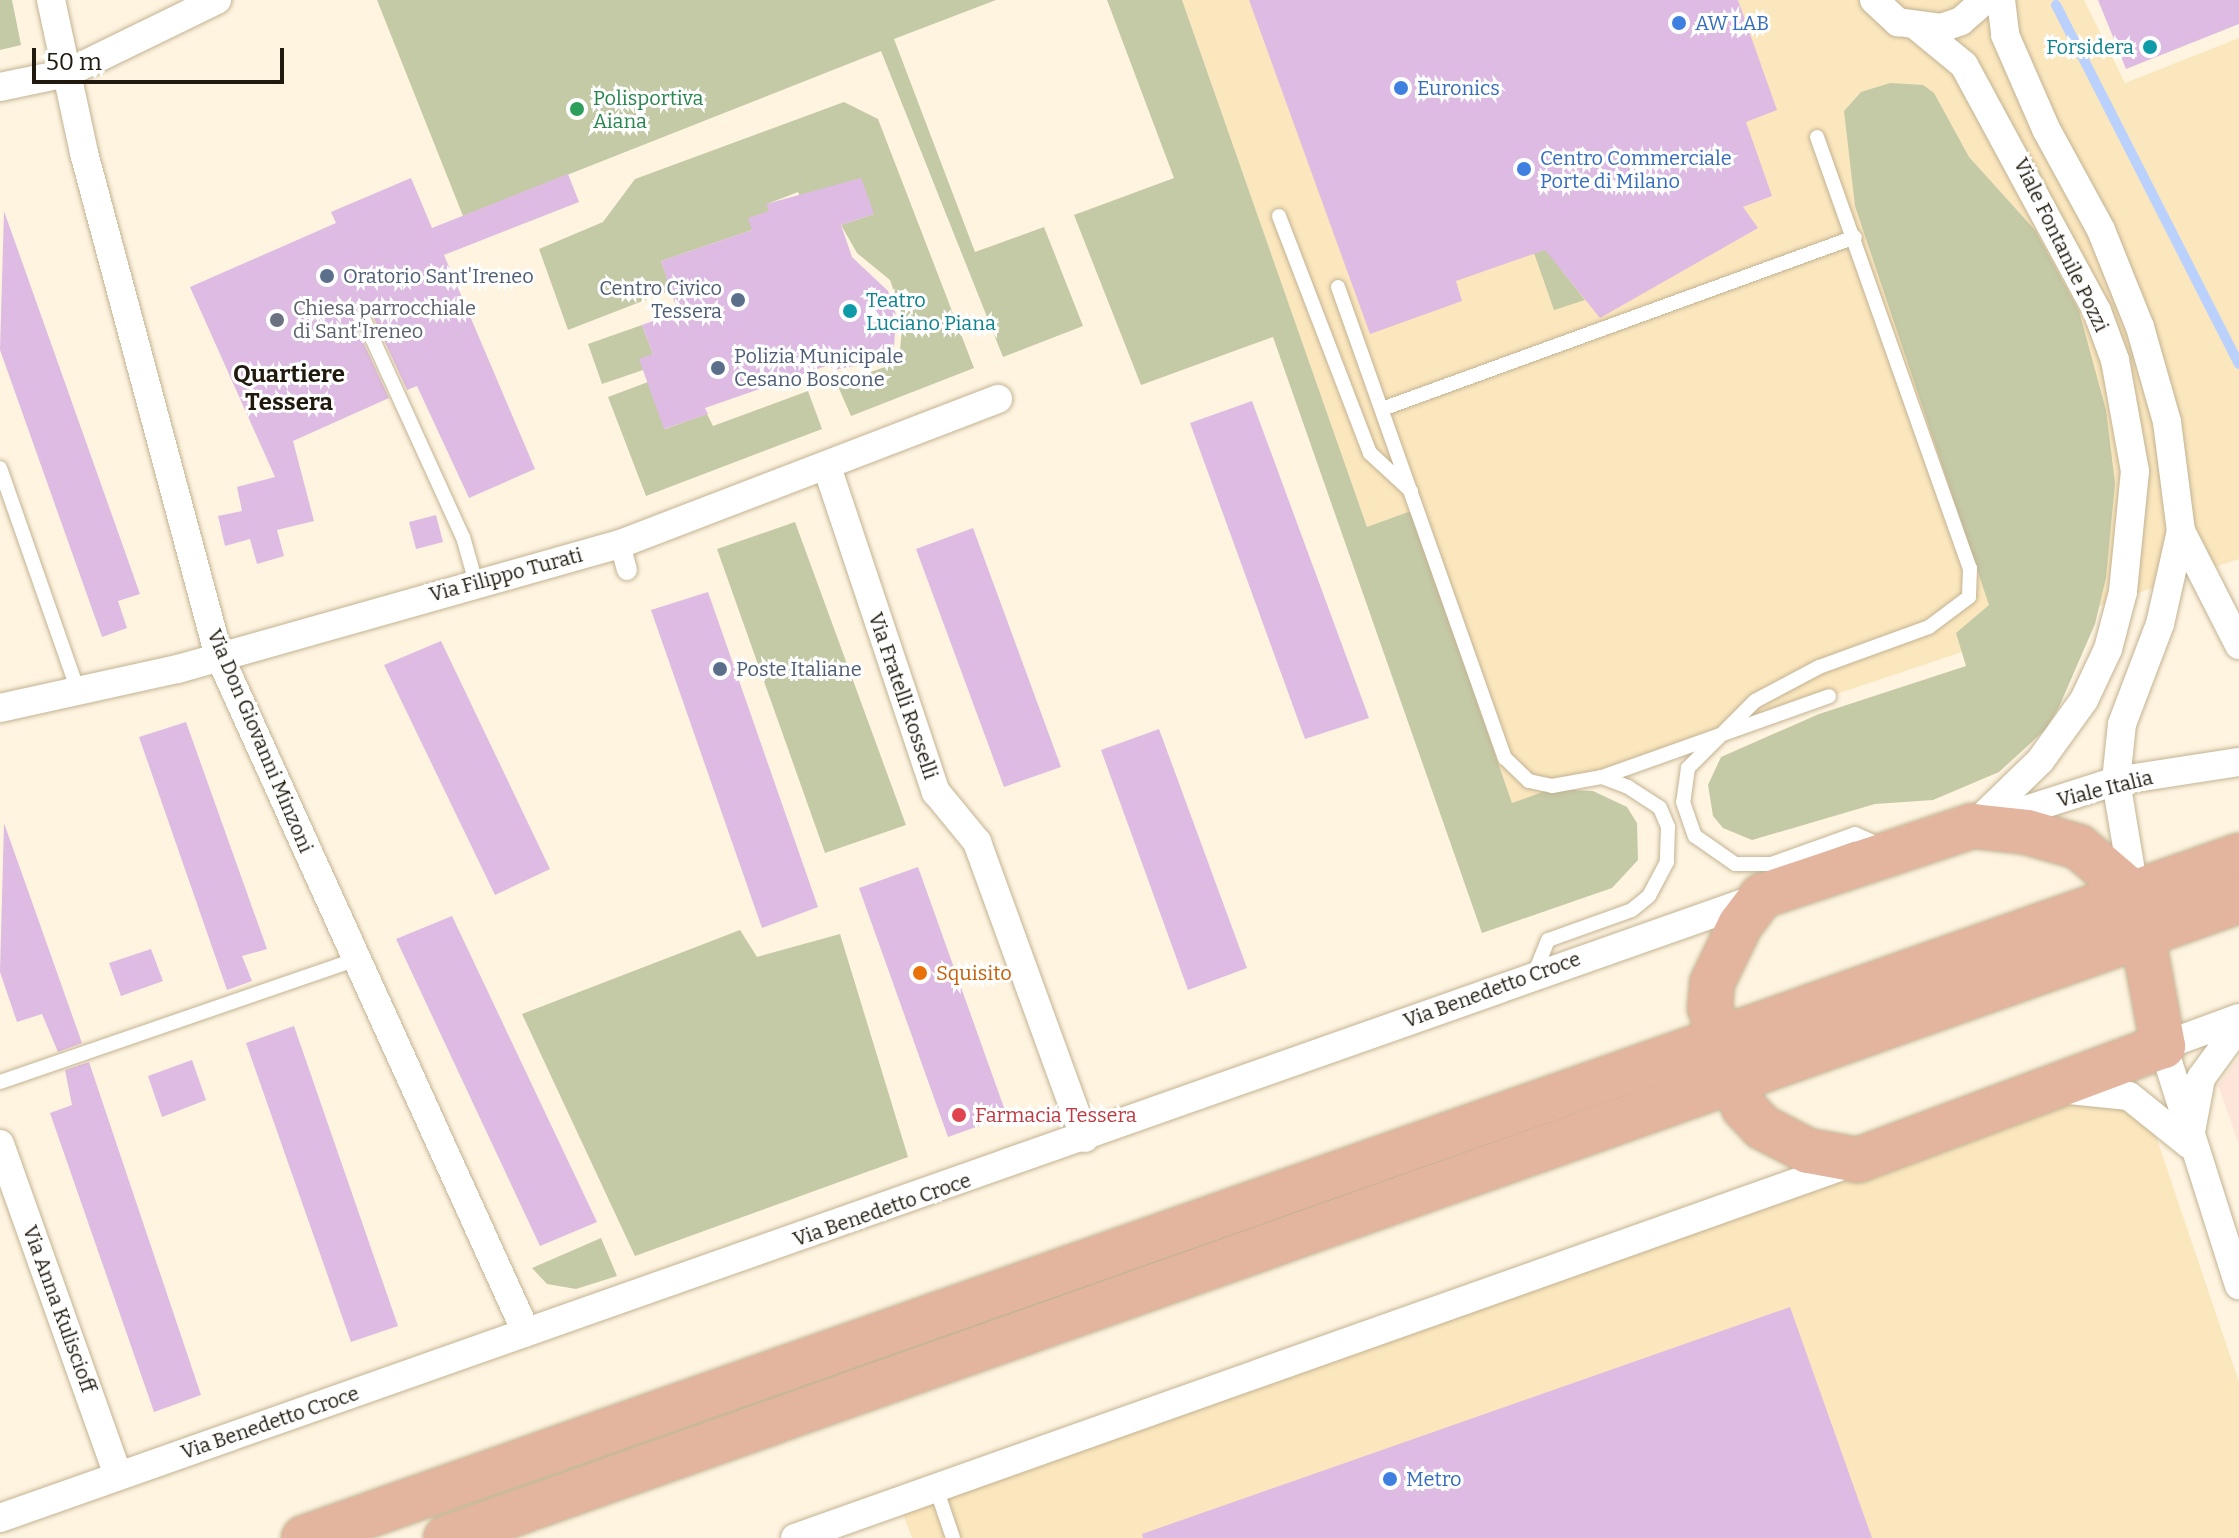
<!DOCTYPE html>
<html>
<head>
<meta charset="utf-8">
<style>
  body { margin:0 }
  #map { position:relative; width:2239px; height:1538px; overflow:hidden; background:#fef4e0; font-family:Bitter,serif }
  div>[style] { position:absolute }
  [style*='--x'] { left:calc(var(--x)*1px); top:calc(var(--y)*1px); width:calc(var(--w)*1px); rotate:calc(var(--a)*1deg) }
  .built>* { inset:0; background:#fbe7be }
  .industrial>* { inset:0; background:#fde6d9 }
  .green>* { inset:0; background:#c4c9a6 }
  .stream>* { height:10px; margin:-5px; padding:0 5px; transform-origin:5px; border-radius:5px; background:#bad0fd }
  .building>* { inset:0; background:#debbe3 }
  .roads { filter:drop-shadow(0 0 2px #c3b393) drop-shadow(0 0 2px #c3b393) }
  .service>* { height:14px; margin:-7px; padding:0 7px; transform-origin:7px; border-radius:7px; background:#fff }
  .pedestrian>* { height:20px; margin:-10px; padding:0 10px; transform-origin:10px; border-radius:10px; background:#fff }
  .minor>* { height:28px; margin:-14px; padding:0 14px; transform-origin:14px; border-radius:14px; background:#fff }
  .primary>* { height:44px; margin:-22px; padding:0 22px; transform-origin:22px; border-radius:22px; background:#e4b59e }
  .dots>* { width:22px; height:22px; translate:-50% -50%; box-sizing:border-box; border:4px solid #fff; border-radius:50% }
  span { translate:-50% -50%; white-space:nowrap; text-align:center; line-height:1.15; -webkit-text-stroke:6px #fff; paint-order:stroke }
  .shop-label { font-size:20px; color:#366cbe }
  .left { translate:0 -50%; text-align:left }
  .culture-label { font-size:20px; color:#0d838f }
  .right { translate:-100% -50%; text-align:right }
  .leisure-label { font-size:20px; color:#27864d }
  .street-label { font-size:20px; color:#201a0e }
  .service-label { font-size:20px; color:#4e5e75 }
  .worship-label { font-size:20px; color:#5b616d }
  .food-label { font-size:20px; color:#c56008 }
  .health-label { font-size:20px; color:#be3a42 }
  .quarter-label { font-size:24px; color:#201a0e; font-weight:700 }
  .scale { position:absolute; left:32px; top:48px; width:252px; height:36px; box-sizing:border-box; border:4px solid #201a0e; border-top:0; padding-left:10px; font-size:24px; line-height:28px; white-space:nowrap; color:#201a0e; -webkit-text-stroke:6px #fff; paint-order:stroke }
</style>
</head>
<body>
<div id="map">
  <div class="built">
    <i style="clip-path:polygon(1182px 0,2084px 0,2125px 83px,2239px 38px,2239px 559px,1512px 803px,1412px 512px,1367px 528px)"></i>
    <i style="clip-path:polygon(2086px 1094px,2132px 1104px,2157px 1139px,2239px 1382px,2239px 1538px,912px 1538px,902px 1511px)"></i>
  </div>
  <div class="industrial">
    <i style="clip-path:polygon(2239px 1057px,2239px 1145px,2218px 1085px)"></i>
  </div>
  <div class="green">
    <i style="clip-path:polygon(0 0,12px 0,21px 45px,0 50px)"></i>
    <i style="clip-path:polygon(377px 0,996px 0,894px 39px,975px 252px,1044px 227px,1083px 326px,1003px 357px,881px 51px,463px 216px)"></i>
    <i style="clip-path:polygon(1107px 0,1182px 0,1367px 527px,1411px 511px,1512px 803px,1551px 789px,1593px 791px,1627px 807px,1637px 823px,1638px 860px,1612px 888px,1482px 933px,1273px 337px,1141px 385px,1074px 215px,1174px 178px)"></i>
    <i style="clip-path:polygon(1890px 83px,1923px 85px,1934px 93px,1969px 157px,2035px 230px,2079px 311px,2106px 410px,2115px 483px,2106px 578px,2095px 624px,2059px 707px,2046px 729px,1999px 772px,1933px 800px,1875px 804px,1752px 840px,1723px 828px,1713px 816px,1708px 785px,1721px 757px,1819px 714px,1966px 666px,1956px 633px,1989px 605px,1855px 206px,1844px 111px,1861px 92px)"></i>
    <i style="clip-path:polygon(844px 102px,878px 119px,974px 368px,851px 416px,837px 384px,899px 362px,903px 317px,890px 280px,857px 253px,841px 225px,874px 214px,801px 199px,798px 192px,767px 204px,769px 211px,752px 230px,661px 261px,671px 290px,568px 330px,539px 249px,603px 222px,635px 179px)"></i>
    <i style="clip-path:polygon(1553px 247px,1562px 271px,1585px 300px,1554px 310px,1534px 253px)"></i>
    <i style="clip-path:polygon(642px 325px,653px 354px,643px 370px,602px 384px,588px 344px)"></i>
    <i style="clip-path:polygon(648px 382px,665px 429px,707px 414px,713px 426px,808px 391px,822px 429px,646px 496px,608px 397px)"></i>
    <i style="clip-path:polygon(795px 522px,906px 825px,825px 853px,717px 549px)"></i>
    <i style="clip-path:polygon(740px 930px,757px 957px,840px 934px,908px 1157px,635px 1256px,522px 1014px)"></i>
    <i style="clip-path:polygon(601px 1238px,617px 1276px,576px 1289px,547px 1284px,532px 1268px)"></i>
  </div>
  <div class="stream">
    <i style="--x:2056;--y:5;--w:403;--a:63"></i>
  </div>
  <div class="building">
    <i style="clip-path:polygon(1249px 0,1738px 0,1777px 110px,1746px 122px,1772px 196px,1743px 207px,1758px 228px,1600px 318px,1545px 250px,1456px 281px,1462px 301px,1370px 334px)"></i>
    <i style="clip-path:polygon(2098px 0,2239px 0,2239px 24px,2126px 69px)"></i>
    <i style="clip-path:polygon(568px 174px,579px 202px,444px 255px,535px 469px,469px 498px,417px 386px,407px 390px,372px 314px,360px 309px,354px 322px,389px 398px,293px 441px,314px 521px,277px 530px,284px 556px,257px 564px,250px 539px,225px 546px,218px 516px,242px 511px,237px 487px,275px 477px,190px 287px,336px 223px,331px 212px,411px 178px,432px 228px)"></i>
    <i style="clip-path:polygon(861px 178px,874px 214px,841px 225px,852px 257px,888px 291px,896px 315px,894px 347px,854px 366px,834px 370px,829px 365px,705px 408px,708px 414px,664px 429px,639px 359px,653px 354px,642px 325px,678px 312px,661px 261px,752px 230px,748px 218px,769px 211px,766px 204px)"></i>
    <i style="clip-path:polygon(4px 211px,140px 594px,118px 601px,127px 628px,102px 637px,0 350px)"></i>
    <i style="clip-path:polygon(1252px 401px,1369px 718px,1305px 739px,1190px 423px)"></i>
    <i style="clip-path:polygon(436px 515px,443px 542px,416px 549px,409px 522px)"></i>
    <i style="clip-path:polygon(973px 528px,1061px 767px,1004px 787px,916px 549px)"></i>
    <i style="clip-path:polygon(708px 592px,818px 907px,762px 928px,651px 610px)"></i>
    <i style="clip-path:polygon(441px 641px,550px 869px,495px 895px,384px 665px)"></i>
    <i style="clip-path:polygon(186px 722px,267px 949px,242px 956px,252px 981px,227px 990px,139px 737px)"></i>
    <i style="clip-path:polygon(1159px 729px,1247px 968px,1188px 990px,1101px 750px)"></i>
    <i style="clip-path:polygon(4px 823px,82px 1043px,58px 1052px,42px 1014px,17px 1022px,0 972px)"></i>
    <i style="clip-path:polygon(918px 867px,1007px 1116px,948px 1137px,859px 888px)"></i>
    <i style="clip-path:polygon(452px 916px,597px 1222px,540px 1246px,396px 939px)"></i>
    <i style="clip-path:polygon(151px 949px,163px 981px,121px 996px,109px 963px)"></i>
    <i style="clip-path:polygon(294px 1026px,398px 1326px,351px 1342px,246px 1043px)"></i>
    <i style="clip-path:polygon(192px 1060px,206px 1100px,162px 1117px,148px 1076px)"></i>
    <i style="clip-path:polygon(89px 1062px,201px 1395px,154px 1412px,50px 1113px,72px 1105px,65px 1070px)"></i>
    <i style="clip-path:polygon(1790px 1307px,1872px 1538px,1143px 1538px,1142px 1534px)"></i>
  </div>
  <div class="roads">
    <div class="service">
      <i style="--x:1817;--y:137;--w:457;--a:70.5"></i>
      <i style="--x:1970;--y:568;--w:29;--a:92"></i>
      <i style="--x:1969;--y:597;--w:50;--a:143.1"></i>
      <i style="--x:1929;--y:627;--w:117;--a:160"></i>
      <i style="--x:1819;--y:667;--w:72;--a:152"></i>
      <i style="--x:1755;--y:701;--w:95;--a:135"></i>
      <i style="--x:1688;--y:768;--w:34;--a:98"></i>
      <i style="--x:1683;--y:802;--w:36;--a:71"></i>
      <i style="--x:1695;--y:836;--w:49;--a:35"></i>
      <i style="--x:1735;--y:864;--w:36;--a:0"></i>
      <i style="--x:1771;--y:864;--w:89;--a:-19.7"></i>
      <i style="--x:1855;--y:834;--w:27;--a:24"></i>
      <i style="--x:1279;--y:216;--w:254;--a:69"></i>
      <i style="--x:1370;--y:453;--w:56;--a:42.8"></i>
      <i style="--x:1338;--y:287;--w:500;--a:70.5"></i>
      <i style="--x:1505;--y:758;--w:33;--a:44"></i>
      <i style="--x:1529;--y:781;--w:24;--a:12"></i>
      <i style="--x:1552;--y:786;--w:51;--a:-10.2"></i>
      <i style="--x:1602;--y:777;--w:28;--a:21"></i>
      <i style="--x:1628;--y:787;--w:38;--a:33"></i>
      <i style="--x:1660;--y:808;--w:21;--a:67"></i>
      <i style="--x:1668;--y:827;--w:35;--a:92"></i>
      <i style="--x:1667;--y:862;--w:38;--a:118"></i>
      <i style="--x:1649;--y:896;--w:22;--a:141"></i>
      <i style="--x:1632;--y:910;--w:89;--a:160.3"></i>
      <i style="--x:1548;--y:940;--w:37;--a:112"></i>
      <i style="--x:363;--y:318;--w:241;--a:65.5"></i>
      <i style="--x:463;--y:537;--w:48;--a:74.2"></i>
      <i style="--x:1382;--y:409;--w:503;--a:-19.98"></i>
      <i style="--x:0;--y:468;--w:233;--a:70.7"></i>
      <i style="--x:1602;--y:777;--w:241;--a:-19.6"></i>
      <i style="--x:0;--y:1082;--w:378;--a:-19"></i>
      <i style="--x:936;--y:1488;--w:53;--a:71.2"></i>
    </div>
    <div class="pedestrian">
      <i style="--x:620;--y:544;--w:27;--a:75"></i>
    </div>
    <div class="minor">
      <i style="--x:51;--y:0;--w:157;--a:77.8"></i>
      <i style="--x:84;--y:153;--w:518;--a:75"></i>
      <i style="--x:218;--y:653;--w:746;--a:65.6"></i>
      <i style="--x:1874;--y:0;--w:33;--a:43"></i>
      <i style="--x:1898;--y:22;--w:43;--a:7.9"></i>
      <i style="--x:1941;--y:28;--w:21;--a:-19"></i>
      <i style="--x:1961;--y:21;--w:32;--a:-41"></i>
      <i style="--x:2001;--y:0;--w:35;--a:83"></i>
      <i style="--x:2005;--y:35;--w:103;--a:66.4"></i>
      <i style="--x:2046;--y:129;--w:115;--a:61.4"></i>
      <i style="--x:2101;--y:230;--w:105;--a:68.1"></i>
      <i style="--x:2140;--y:327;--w:99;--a:74.1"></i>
      <i style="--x:2167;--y:422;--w:110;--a:82.7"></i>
      <i style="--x:2181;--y:531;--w:128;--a:63"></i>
      <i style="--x:1919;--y:28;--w:58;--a:39.4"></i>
      <i style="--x:1964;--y:65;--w:280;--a:61.6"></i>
      <i style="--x:2097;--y:311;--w:52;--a:69.8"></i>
      <i style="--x:2115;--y:360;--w:113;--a:79.8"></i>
      <i style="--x:2135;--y:471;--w:122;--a:95.7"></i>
      <i style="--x:2123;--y:592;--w:59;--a:104.7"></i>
      <i style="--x:2108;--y:649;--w:56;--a:115.2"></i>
      <i style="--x:2084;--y:700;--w:75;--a:125.8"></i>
      <i style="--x:2040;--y:761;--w:93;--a:135.9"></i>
      <i style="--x:0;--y:87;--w:68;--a:-11.8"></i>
      <i style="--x:67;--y:73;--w:167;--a:-26"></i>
      <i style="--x:827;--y:467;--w:343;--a:71.5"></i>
      <i style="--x:936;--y:792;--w:65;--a:50.6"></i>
      <i style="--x:977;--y:842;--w:315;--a:70"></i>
      <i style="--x:0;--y:708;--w:182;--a:-12.4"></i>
      <i style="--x:178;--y:669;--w:459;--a:-15.8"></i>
      <i style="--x:620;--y:544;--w:405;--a:-21"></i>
      <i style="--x:1991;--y:821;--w:131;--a:-17.7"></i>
      <i style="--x:2116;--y:781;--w:124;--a:-8.8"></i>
      <i style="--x:2135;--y:895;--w:116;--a:-99.5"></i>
      <i style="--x:2116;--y:781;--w:57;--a:-84"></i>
      <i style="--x:2122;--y:724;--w:107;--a:-69.2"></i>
      <i style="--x:2160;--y:624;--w:95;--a:-77.3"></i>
      <i style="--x:2239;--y:1018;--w:81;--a:159.8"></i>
      <i style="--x:2163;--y:1046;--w:251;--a:72.4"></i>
      <i style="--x:2069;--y:1090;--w:60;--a:5.7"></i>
      <i style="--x:2129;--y:1096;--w:78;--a:38.8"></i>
      <i style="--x:2191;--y:1132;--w:55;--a:-79.5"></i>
      <i style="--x:2201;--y:1078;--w:64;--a:-53.8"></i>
      <i style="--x:0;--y:1144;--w:351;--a:70.4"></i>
      <i style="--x:0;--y:1518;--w:1864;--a:-19.43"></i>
      <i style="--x:795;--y:1538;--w:1124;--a:-19.55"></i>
    </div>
    <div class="primary">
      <i style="--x:1973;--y:826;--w:54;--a:6.3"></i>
      <i style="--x:2027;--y:832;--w:54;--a:16.1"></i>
      <i style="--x:2079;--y:847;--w:74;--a:40.6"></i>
      <i style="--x:2135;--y:895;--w:154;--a:79.5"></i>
      <i style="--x:2163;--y:1046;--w:326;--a:159.5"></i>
      <i style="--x:1858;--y:1160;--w:51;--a:-169.8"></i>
      <i style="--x:1808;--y:1151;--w:52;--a:-152.4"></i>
      <i style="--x:1762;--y:1127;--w:26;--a:-133"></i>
      <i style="--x:1744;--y:1108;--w:106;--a:-108.8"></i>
      <i style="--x:1710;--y:1008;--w:25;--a:-85"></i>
      <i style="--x:1712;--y:983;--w:64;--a:-64.2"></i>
      <i style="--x:1740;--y:925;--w:36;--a:-53"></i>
      <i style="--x:1762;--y:896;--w:222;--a:-18.4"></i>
      <i style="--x:304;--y:1538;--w:2052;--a:-19.42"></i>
      <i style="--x:446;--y:1538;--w:1903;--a:-19.56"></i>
    </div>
  </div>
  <div class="dots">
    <i style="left:1679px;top:23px;background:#3f7fe0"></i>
    <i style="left:2150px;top:47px;background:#0f9aa8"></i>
    <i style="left:1401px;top:88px;background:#3f7fe0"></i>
    <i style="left:577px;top:109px;background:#2e9e5b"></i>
    <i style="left:1524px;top:169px;background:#3f7fe0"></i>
    <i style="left:327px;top:276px;background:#5c6f8a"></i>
    <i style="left:738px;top:300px;background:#5c6f8a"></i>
    <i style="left:850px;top:311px;background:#0f9aa8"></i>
    <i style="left:277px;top:320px;background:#6b7280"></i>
    <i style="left:718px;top:368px;background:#5c6f8a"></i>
    <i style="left:720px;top:669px;background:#5c6f8a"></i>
    <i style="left:920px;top:973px;background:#e8710a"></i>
    <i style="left:959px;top:1115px;background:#e0444e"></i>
    <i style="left:1390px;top:1479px;background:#3f7fe0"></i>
  </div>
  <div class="shop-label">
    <span class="left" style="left:1695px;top:23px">AW LAB</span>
    <span class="left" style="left:1417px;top:88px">Euronics</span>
    <span class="left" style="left:1540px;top:170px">Centro Commerciale<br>Porte di Milano</span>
    <span class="left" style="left:1406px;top:1479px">Metro</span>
  </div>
  <div class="culture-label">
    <span class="right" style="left:2134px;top:47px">Forsidera</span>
    <span class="left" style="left:866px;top:312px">Teatro<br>Luciano Piana</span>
  </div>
  <div class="leisure-label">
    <span class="left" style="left:593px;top:110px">Polisportiva<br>Aiana</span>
  </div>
  <div class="street-label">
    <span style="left:2061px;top:245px;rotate:64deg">Viale Fontanile Pozzi</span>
    <span style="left:506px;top:575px;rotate:-15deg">Via Filippo Turati</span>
    <span style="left:903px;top:696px;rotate:71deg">Via Fratelli Rosselli</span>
    <span style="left:260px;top:741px;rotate:67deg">Via Don Giovanni Minzoni</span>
    <span style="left:2105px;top:789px;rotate:-14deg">Viale Italia</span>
    <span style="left:1492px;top:990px;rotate:-20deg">Via Benedetto Croce</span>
    <span style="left:882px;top:1210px;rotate:-19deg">Via Benedetto Croce</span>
    <span style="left:59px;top:1309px;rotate:70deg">Via Anna Kuliscioff</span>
    <span style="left:270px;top:1423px;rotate:-19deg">Via Benedetto Croce</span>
  </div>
  <div class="service-label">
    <span class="left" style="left:343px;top:276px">Oratorio Sant'Ireneo</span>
    <span class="right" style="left:722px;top:300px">Centro Civico<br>Tessera</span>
    <span class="left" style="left:734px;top:368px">Polizia Municipale<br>Cesano Boscone</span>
    <span class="left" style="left:736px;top:669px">Poste Italiane</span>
  </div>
  <div class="worship-label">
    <span class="left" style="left:293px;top:320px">Chiesa parrocchiale<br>di Sant'Ireneo</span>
  </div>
  <div class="food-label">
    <span class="left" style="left:936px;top:973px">Squisito</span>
  </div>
  <div class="health-label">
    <span class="left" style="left:975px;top:1115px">Farmacia Tessera</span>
  </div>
  <div class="quarter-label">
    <span style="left:289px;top:389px">Quartiere<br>Tessera</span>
  </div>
  <div class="scale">50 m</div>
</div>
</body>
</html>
